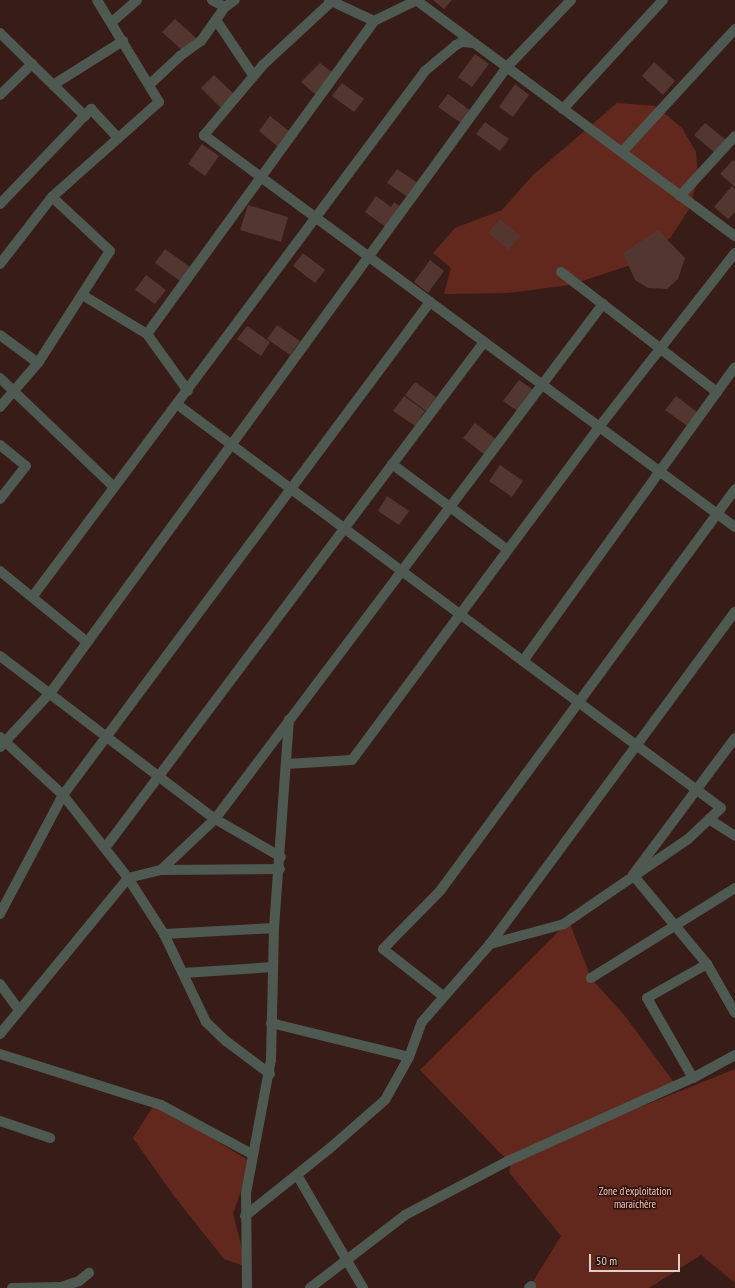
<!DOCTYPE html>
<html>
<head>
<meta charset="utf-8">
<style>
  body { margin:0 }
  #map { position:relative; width:735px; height:1288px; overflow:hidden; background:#381c17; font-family:"PT Sans Narrow",sans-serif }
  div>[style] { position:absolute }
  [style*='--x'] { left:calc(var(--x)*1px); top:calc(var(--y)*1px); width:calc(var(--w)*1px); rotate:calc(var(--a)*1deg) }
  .green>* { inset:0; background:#63281d }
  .building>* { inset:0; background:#543630 }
  .minor>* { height:10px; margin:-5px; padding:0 5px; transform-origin:5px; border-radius:5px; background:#4d5951 }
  span { translate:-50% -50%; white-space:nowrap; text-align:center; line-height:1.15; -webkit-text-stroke:3px #2d130e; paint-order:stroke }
  .park-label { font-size:11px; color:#f9c7bc }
  .scale { position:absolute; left:589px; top:1254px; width:91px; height:18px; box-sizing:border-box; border:2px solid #e1ceca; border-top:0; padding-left:5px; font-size:12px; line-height:14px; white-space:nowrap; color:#e1ceca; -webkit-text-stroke:3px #2d130e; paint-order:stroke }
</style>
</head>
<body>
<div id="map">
  <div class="green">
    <i style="clip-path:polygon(617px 103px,656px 106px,682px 128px,696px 152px,698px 179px,689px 209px,671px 237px,637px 263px,570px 285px,508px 293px,444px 294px,451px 268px,433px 253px,455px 228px,502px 210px,533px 175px)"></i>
    <i style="clip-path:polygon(569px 921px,591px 978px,625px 1016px,676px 1085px,526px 1153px,735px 1069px,735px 1283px,701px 1255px,649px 1288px,529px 1288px,561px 1236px,509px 1172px,512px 1159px,508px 1161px,420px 1070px)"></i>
    <i style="clip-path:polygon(155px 1103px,251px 1162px,233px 1214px,247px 1267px,224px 1259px,174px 1196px,133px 1138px)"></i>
  </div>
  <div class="building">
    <i style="clip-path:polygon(433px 0,452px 0,444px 9px)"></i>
    <i style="clip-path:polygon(175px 19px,196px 38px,184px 52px,162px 32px)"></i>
    <i style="clip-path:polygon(475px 54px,489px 64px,472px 87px,458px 77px)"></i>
    <i style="clip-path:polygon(654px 62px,675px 81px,663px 95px,642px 76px)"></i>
    <i style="clip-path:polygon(320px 63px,332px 72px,316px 95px,301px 82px)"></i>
    <i style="clip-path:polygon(214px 75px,235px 95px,222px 109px,201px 88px)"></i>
    <i style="clip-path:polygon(342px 83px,364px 99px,354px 112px,332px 96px)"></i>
    <i style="clip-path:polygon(515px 84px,529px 95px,513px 117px,499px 107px)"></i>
    <i style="clip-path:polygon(448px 94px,471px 111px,461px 123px,438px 107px)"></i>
    <i style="clip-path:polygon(270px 116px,289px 131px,277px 146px,259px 131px)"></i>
    <i style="clip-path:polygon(485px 122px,509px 139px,500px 151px,476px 134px)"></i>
    <i style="clip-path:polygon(705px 123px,726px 140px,715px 153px,694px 135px)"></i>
    <i style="clip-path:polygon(202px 144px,219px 156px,205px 176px,188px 164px)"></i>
    <i style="clip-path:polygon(733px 160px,735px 162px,735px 187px,720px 174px)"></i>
    <i style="clip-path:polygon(397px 169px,419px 184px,409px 198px,387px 183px)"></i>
    <i style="clip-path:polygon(732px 186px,735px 189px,735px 212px,728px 219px,714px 207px)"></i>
    <i style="clip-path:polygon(376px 196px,391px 207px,394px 202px,401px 207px,387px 228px,365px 212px)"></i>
    <i style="clip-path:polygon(248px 205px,288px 217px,281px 242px,240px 230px)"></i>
    <i style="clip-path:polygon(500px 219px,520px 236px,509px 250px,488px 233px)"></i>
    <i style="clip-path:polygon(658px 230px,685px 258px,678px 279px,667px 289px,648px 288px,635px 280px,623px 253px)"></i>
    <i style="clip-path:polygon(165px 249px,190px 267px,180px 281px,155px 263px)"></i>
    <i style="clip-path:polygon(303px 253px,325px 270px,315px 283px,293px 266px)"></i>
    <i style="clip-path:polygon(430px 260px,444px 271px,428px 293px,414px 282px)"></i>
    <i style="clip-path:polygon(146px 275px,166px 290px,155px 304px,135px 290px)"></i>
    <i style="clip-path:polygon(277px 325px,300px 341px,290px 355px,267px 339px)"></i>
    <i style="clip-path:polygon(247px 326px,270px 342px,261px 356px,237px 339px)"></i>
    <i style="clip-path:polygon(519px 380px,535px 391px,519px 412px,503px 401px)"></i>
    <i style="clip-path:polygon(415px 382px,436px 397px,426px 411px,405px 395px)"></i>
    <i style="clip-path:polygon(404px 396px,425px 411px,415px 426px,393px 411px)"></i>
    <i style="clip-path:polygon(676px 396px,697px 412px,687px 426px,665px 410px)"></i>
    <i style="clip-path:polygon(475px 423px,497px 440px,485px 455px,463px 438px)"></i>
    <i style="clip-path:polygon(500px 465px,523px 481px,512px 497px,489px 481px)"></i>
    <i style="clip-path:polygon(387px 496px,409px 511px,399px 525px,378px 511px)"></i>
  </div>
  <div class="minor">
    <i style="--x:212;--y:0;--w:15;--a:28"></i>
    <i style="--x:329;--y:0;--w:50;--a:25"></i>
    <i style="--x:416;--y:0;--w:397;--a:36.5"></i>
    <i style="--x:331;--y:2;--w:93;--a:137.2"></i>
    <i style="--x:263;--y:65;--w:92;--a:130.1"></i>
    <i style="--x:204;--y:135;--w:660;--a:36.44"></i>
    <i style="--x:216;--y:20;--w:66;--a:56.1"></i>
    <i style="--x:112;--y:22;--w:33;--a:-41"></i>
    <i style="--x:0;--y:33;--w:119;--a:44.3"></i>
    <i style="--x:53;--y:85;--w:83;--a:-32.2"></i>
    <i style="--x:149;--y:85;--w:42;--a:-43.1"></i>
    <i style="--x:180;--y:56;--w:26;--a:-36"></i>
    <i style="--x:201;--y:41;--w:42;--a:-54.8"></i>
    <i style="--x:225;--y:7;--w:12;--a:-35"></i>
    <i style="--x:0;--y:95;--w:45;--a:-44.1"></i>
    <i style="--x:563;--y:109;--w:148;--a:-47.5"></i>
    <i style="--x:622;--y:152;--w:167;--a:-47.4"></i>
    <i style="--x:680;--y:196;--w:81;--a:-47.5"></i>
    <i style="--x:0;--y:204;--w:132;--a:-46.2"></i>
    <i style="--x:91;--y:109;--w:40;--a:47"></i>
    <i style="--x:0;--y:264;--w:85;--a:-52.2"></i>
    <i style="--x:52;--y:197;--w:143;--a:-41.6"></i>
    <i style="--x:159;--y:102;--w:119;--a:-121.3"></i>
    <i style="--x:561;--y:272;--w:197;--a:37.6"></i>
    <i style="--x:84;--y:296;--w:74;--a:31.1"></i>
    <i style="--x:147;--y:334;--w:70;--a:54.3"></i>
    <i style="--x:147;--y:334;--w:387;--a:-54"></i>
    <i style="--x:374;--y:21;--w:48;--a:-26"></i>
    <i style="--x:0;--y:335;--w:47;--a:36.4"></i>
    <i style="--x:0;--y:378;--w:156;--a:43.7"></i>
    <i style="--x:178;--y:405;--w:676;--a:36.58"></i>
    <i style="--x:721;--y:808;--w:45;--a:136.8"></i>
    <i style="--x:688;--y:839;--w:150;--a:145.6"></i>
    <i style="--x:564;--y:924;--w:77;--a:164.9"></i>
    <i style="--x:0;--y:407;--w:58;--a:-49.2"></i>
    <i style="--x:38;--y:363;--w:133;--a:-57.3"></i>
    <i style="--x:110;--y:251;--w:79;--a:-137"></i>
    <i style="--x:0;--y:445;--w:33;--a:39"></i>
    <i style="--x:26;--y:466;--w:42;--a:128.2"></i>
    <i style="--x:392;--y:464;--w:144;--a:36.6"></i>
    <i style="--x:0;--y:571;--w:112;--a:39.2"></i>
    <i style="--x:33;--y:596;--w:655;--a:-53.25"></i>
    <i style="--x:425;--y:71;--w:40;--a:-40"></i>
    <i style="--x:456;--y:45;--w:7;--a:-27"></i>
    <i style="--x:462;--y:42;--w:12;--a:5"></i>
    <i style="--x:0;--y:656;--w:270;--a:37.2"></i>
    <i style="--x:215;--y:819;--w:76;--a:29.9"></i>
    <i style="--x:523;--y:661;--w:362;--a:-54.2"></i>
    <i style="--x:0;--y:737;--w:86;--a:42.6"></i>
    <i style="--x:63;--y:795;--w:105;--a:51.9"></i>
    <i style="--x:128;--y:878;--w:67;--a:57.3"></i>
    <i style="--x:164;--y:934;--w:98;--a:64.5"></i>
    <i style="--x:206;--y:1022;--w:28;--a:44"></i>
    <i style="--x:226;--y:1041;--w:55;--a:36.9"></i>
    <i style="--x:735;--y:738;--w:171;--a:126.7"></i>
    <i style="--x:633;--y:875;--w:116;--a:50.3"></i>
    <i style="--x:707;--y:964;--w:56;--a:60.3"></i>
    <i style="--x:0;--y:747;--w:75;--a:-47.2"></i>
    <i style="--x:51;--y:692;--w:774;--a:-53.89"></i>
    <i style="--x:507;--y:67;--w:93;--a:-46.3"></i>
    <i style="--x:286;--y:764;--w:66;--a:-3.5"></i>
    <i style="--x:352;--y:760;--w:415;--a:-53.4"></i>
    <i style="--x:599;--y:427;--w:221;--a:-52"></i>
    <i style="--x:709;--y:819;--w:31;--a:33"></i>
    <i style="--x:105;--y:848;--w:632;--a:-53.17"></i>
    <i style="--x:161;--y:870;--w:119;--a:-0.5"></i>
    <i style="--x:0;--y:914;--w:135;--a:-62.1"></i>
    <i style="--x:63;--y:795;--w:615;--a:-53.34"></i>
    <i style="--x:164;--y:934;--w:110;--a:-3.1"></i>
    <i style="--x:183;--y:973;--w:90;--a:-3.8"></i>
    <i style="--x:591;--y:978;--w:170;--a:-32"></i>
    <i style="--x:0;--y:984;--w:32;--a:54"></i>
    <i style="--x:443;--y:996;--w:76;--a:-141.9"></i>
    <i style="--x:383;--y:949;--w:81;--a:-45.5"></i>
    <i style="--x:440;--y:891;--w:499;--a:-53.7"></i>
    <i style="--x:271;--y:1023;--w:142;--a:13.8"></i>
    <i style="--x:0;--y:1034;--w:202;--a:-50.6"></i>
    <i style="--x:128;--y:878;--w:34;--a:-14"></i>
    <i style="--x:161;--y:870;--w:74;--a:-43.4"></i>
    <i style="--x:215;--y:819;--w:645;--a:-53.01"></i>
    <i style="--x:0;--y:1054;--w:169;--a:17.6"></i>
    <i style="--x:161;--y:1105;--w:103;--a:28.3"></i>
    <i style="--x:693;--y:1078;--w:92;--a:-119.9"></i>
    <i style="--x:647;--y:998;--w:69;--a:-29.5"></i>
    <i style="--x:0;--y:1121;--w:53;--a:18.8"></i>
    <i style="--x:297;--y:1175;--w:131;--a:59.7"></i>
    <i style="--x:245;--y:1216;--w:107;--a:-38.6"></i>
    <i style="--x:329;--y:1149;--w:74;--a:-41.2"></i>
    <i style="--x:385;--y:1100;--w:49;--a:-60.8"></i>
    <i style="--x:409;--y:1057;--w:37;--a:-70"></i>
    <i style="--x:422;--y:1022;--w:103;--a:-48.9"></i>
    <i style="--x:490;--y:944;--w:413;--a:-53.6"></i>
    <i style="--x:12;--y:1288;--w:49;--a:-1.2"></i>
    <i style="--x:61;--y:1287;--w:19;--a:-18"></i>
    <i style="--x:79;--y:1281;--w:13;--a:-39"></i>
    <i style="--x:247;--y:1288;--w:95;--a:-90.6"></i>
    <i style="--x:246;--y:1193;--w:135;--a:-79.4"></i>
    <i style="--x:271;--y:1060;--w:132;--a:-88.7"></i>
    <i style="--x:274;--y:928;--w:209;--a:-85.9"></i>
    <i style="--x:310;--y:1288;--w:120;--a:-37.5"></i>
    <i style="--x:405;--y:1215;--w:116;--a:-27.7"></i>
    <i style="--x:508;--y:1161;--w:203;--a:-24.2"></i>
    <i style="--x:693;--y:1078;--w:48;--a:-28.7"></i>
    <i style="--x:529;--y:1288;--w:3;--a:-45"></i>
  </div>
  <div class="park-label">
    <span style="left:635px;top:1198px">Zone d'exploitation<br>maraichère</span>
  </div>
  <div class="scale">50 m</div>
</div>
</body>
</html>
